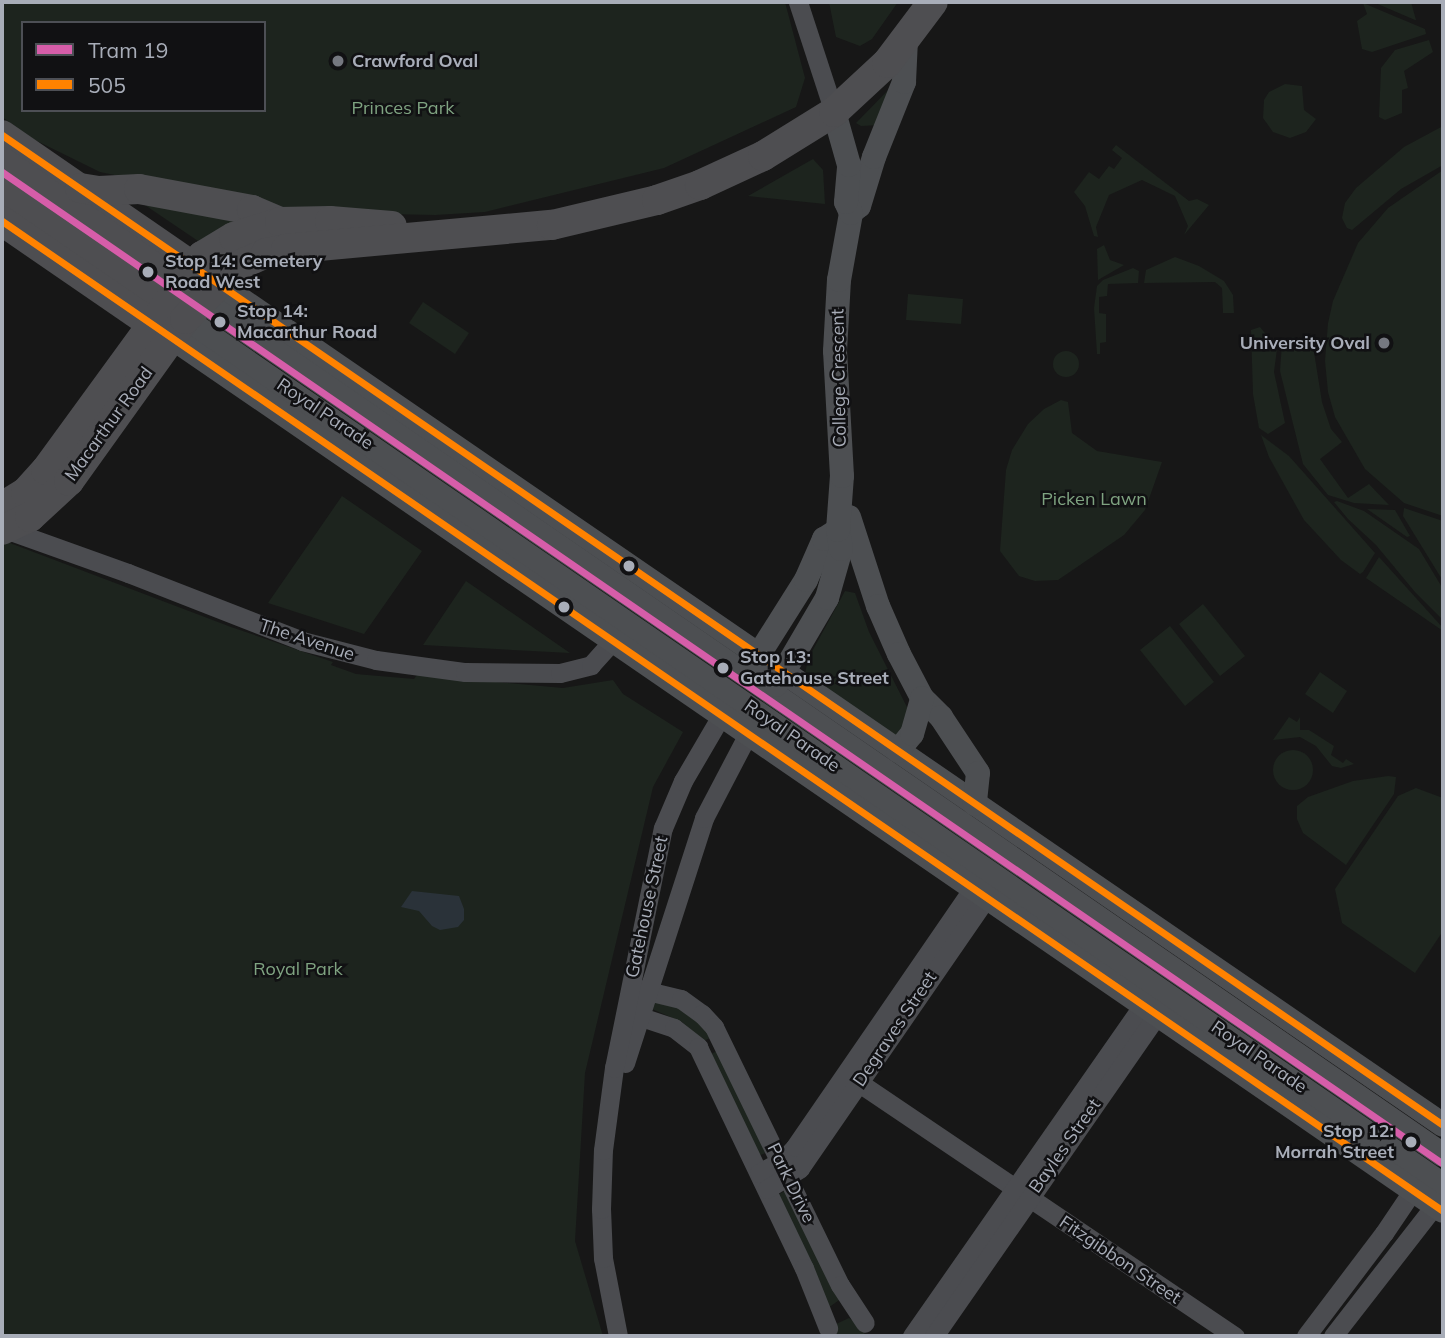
<!DOCTYPE html>
<html>
<head>
<meta charset="utf-8">
<style>
  body { margin:0 }
  #map { position:relative; width:1445px; height:1338px; overflow:hidden; background:#171717; font-family:Mulish,sans-serif }
  div>[style] { position:absolute }
  [style*='--x'] { left:calc(var(--x)*1px); top:calc(var(--y)*1px); width:calc(var(--w)*1px); rotate:calc(var(--a)*1deg) }
  .green>* { inset:0; background:#1d241e }
  .round { border-radius:50% }
  .water>* { inset:0; background:#2a3239 }
  .minor>* { height:19px; margin:-9.5px; padding:0 9.5px; transform-origin:9.5px; border-radius:9.5px; background:#4b4c50 }
  .major>* { height:24px; margin:-12px; padding:0 12px; transform-origin:12px; border-radius:12px; background:#4d4f52 }
  .highway>* { height:30px; margin:-15px; padding:0 15px; transform-origin:15px; border-radius:15px; background:#4e4e51 }
  .bus-1>* { height:7px; margin:-3.5px; padding:0 3.5px; transform-origin:3.5px; border-radius:3.5px; background:#ff8200 }
  .tram-1>* { height:7px; margin:-3.5px; padding:0 3.5px; transform-origin:3.5px; border-radius:3.5px; background:#d65da9 }
  .dots>* { width:19px; height:19px; translate:-50% -50%; box-sizing:border-box; border:4px solid #111113; border-radius:50% }
  span { translate:-50% -50%; white-space:nowrap; text-align:center; line-height:1.15; -webkit-text-stroke:5px #111113; paint-order:stroke }
  .poi-label { font-size:18px; color:#a8adb8; font-weight:700 }
  .left { translate:0 -50%; text-align:left }
  .right { translate:-100% -50%; text-align:right }
  .park-label { font-size:18px; color:#7fa381 }
  .stop-label { font-size:18px; color:#a8adb8; font-weight:700 }
  .street-label { font-size:18px; color:#a8adb8 }
  .frame { position:absolute; inset:0; border:4px solid #a8adb8; pointer-events:none }
  .legend { position:absolute; left:21px; top:21px; width:245px; height:91px; box-sizing:border-box; background:#111113; border:2px solid #4d4f55; margin:0; padding:9px 12px; list-style:none; font-size:21px; color:#a8adb8 }
  .legend li { display:flex; align-items:center; gap:14px; height:35px }
  .legend b { width:35px; border:2px solid #4d4f55 }
</style>
</head>
<body>
<div id="map">
  <div class="green">
    <i style="clip-path:polygon(evenodd,2px 2px,785px 2px,805px 78px,796px 107px,664px 168px,485px 212px,435px 215px,294px 212px,100px 172px,35px 140px,2px 117px,2px 2px,23px 23px,264px 23px,264px 110px,23px 110px,23px 23px)"></i>
    <i style="clip-path:polygon(829px 2px,898px 2px,872px 39px,860px 46px,836px 37px)"></i>
    <i style="clip-path:polygon(1373px 2px,1411px 2px,1416px 20px,1415px 20px)"></i>
    <i style="clip-path:polygon(1363px 3px,1425px 29px,1426px 34px,1372px 52px,1362px 49px,1357px 21px,1367px 14px)"></i>
    <i style="clip-path:polygon(1429px 40px,1433px 52px,1404px 71px,1408px 88px,1402px 90px,1402px 113px,1385px 120px,1379px 117px,1381px 68px,1395px 50px)"></i>
    <i style="clip-path:polygon(896px 82px,879px 125px,861px 126px,856px 123px)"></i>
    <i style="clip-path:polygon(1285px 84px,1302px 86px,1304px 110px,1316px 119px,1306px 132px,1290px 138px,1273px 132px,1263px 118px,1264px 100px,1269px 92px)"></i>
    <i style="clip-path:polygon(1443px 126px,1443px 165px,1401px 189px,1352px 230px,1347px 228px,1342px 218px,1345px 203px,1356px 188px,1404px 147px)"></i>
    <i style="clip-path:polygon(1116px 145px,1189px 201px,1197px 199px,1209px 205px,1184px 235px,1188px 226px,1175px 196px,1142px 180px,1109px 195px,1096px 227px,1098px 237px,1094px 236px,1085px 206px,1074px 192px,1089px 172px,1099px 179px,1109px 166px,1114px 169px,1122px 158px,1112px 150px)"></i>
    <i style="clip-path:polygon(813px 159px,823px 170px,825px 204px,748px 196px)"></i>
    <i style="clip-path:polygon(1443px 170px,1443px 516px,1404px 503px,1365px 469px,1335px 417px,1328px 392px,1325px 361px,1328px 323px,1333px 301px,1358px 243px,1388px 208px)"></i>
    <i style="clip-path:polygon(133px 197px,253px 217px,201px 243px)"></i>
    <i style="clip-path:polygon(1104px 245px,1110px 260px,1124px 265px,1098px 280px,1097px 249px)"></i>
    <i style="clip-path:polygon(1175px 257px,1199px 266px,1224px 281px,1233px 295px,1234px 313px,1223px 313px,1222px 288px,1215px 282px,1144px 283px,1146px 270px)"></i>
    <i style="clip-path:polygon(1133px 268px,1139px 271px,1138px 283px,1108px 284px,1107px 296px,1099px 297px,1099px 313px,1106px 314px,1106px 342px,1100px 343px,1100px 354px,1097px 354px,1094px 308px,1097px 286px,1103px 280px)"></i>
    <i style="clip-path:polygon(908px 294px,963px 299px,961px 324px,906px 320px)"></i>
    <i style="clip-path:polygon(423px 302px,469px 333px,455px 354px,409px 323px)"></i>
    <i style="clip-path:polygon(1260px 327px,1269px 338px,1278px 341px,1274px 372px,1285px 423px,1268px 434px,1259px 428px,1253px 394px,1251px 330px)"></i>
    <i style="clip-path:polygon(1293px 337px,1313px 346px,1322px 402px,1331px 429px,1342px 442px,1320px 459px,1348px 498px,1369px 484px,1389px 505px,1354px 503px,1328px 495px,1303px 464px,1280px 371px,1282px 343px)"></i>
    <i class="round" style="left:1053px;top:351px;width:26px;height:26px"></i>
    <i style="clip-path:polygon(1061px 400px,1068px 402px,1072px 433px,1097px 451px,1162px 462px,1145px 510px,1124px 535px,1058px 580px,1035px 581px,1019px 576px,1000px 551px,1006px 470px,1012px 450px,1028px 424px,1044px 409px)"></i>
    <i style="clip-path:polygon(1261px 435px,1289px 456px,1375px 553px,1363px 572px,1360px 574px,1341px 560px,1304px 520px,1269px 457px)"></i>
    <i style="clip-path:polygon(342px 496px,422px 551px,364px 634px,268px 603px)"></i>
    <i style="clip-path:polygon(1337px 501px,1364px 511px,1419px 549px,1443px 589px,1443px 620px,1415px 592px,1376px 545px,1348px 519px,1334px 502px)"></i>
    <i style="clip-path:polygon(1404px 508px,1443px 521px,1443px 581px,1403px 516px)"></i>
    <i style="clip-path:polygon(1367px 509px,1395px 510px,1410px 536px,1407px 537px)"></i>
    <i style="clip-path:polygon(2px 540px,231px 627px,333px 662px,331px 665px,356px 674px,414px 679px,417px 675px,563px 688px,613px 680px,623px 694px,683px 732px,653px 787px,585px 1073px,575px 1241px,603px 1336px,2px 1336px)"></i>
    <i style="clip-path:polygon(1379px 557px,1443px 628px,1443px 631px,1366px 578px)"></i>
    <i style="clip-path:polygon(466px 581px,570px 653px,423px 645px)"></i>
    <i style="clip-path:polygon(845px 591px,855px 593px,869px 632px,912px 717px,905px 742px,805px 674px,808px 659px)"></i>
    <i style="clip-path:polygon(1203px 604px,1245px 656px,1220px 676px,1179px 624px)"></i>
    <i style="clip-path:polygon(1170px 626px,1214px 682px,1185px 706px,1140px 650px)"></i>
    <i style="clip-path:polygon(1320px 672px,1347px 691px,1333px 713px,1305px 694px)"></i>
    <i style="clip-path:polygon(1289px 717px,1297px 722px,1300px 717px,1300px 730px,1309px 730px,1334px 746px,1331px 755px,1343px 763px,1346px 759px,1354px 764px,1341px 768px,1332px 766px,1316px 746px,1300px 737px,1273px 740px)"></i>
    <i class="round" style="left:1273px;top:750px;width:40px;height:40px"></i>
    <i style="clip-path:polygon(1388px 776px,1396px 777px,1394px 794px,1346px 865px,1303px 833px,1297px 819px,1297px 806px,1308px 797px,1353px 781px)"></i>
    <i style="clip-path:polygon(1416px 788px,1443px 798px,1443px 931px,1415px 973px,1342px 923px,1335px 889px,1398px 796px)"></i>
    <i style="clip-path:polygon(656px 998px,682px 1008px,713px 1037px,703px 1041px,682px 1022px,652px 1009px)"></i>
    <i style="clip-path:polygon(721px 1049px,772px 1150px,756px 1157px,707px 1056px)"></i>
    <i style="clip-path:polygon(789px 1189px,842px 1298px,828px 1308px,775px 1196px)"></i>
    <i style="clip-path:polygon(849px 1318px,863px 1327px,865px 1336px,830px 1336px,834px 1325px)"></i>
  </div>
  <div class="water">
    <i style="clip-path:polygon(412px 891px,459px 896px,464px 909px,464px 920px,458px 927px,440px 930px,432px 926px,419px 911px,401px 907px)"></i>
  </div>
  <div class="minor">
    <i style="--x:798;--y:2;--w:116;--a:71.9"></i>
    <i style="--x:5;--y:529;--w:131;--a:19.7"></i>
    <i style="--x:128;--y:573;--w:187;--a:21.3"></i>
    <i style="--x:302;--y:641;--w:76;--a:14.4"></i>
    <i style="--x:376;--y:660;--w:90;--a:7.7"></i>
    <i style="--x:465;--y:672;--w:95;--a:0.6"></i>
    <i style="--x:560;--y:673;--w:32;--a:-14"></i>
    <i style="--x:591;--y:665;--w:31;--a:-48"></i>
    <i style="--x:631;--y:987;--w:51;--a:13.5"></i>
    <i style="--x:681;--y:999;--w:26;--a:36"></i>
    <i style="--x:702;--y:1014;--w:18;--a:47"></i>
    <i style="--x:714;--y:1027;--w:287;--a:64"></i>
    <i style="--x:840;--y:1285;--w:45;--a:56.7"></i>
    <i style="--x:629;--y:1013;--w:47;--a:18.4"></i>
    <i style="--x:674;--y:1028;--w:31;--a:38"></i>
    <i style="--x:698;--y:1047;--w:245;--a:64.4"></i>
    <i style="--x:804;--y:1268;--w:65;--a:68.2"></i>
    <i style="--x:625;--y:1063;--w:257;--a:-72.1"></i>
    <i style="--x:704;--y:818;--w:95;--a:-62.4"></i>
    <i style="--x:846;--y:1074;--w:469;--a:34"></i>
    <i style="--x:759;--y:1173;--w:29;--a:-29"></i>
    <i style="--x:784;--y:1159;--w:16;--a:-47"></i>
    <i style="--x:795;--y:1147;--w:329;--a:-55.5"></i>
    <i style="--x:767;--y:1189;--w:39;--a:-32"></i>
    <i style="--x:800;--y:1168;--w:340;--a:-55.4"></i>
    <i style="--x:618;--y:1336;--w:79;--a:-100.9"></i>
    <i style="--x:603;--y:1258;--w:49;--a:-92.3"></i>
    <i style="--x:601;--y:1209;--w:59;--a:-88.1"></i>
    <i style="--x:603;--y:1150;--w:83;--a:-82.4"></i>
    <i style="--x:614;--y:1068;--w:245;--a:-78.5"></i>
    <i style="--x:663;--y:828;--w:51;--a:-66.9"></i>
    <i style="--x:683;--y:781;--w:75;--a:-59.7"></i>
    <i style="--x:912;--y:1336;--w:405;--a:-55.1"></i>
    <i style="--x:934;--y:1336;--w:392;--a:-55.2"></i>
    <i style="--x:1306;--y:1336;--w:129;--a:-52.9"></i>
    <i style="--x:1384;--y:1233;--w:52;--a:-56"></i>
    <i style="--x:1333;--y:1336;--w:166;--a:-52.1"></i>
  </div>
  <div class="major">
    <i style="--x:854;--y:210;--w:6;--a:-39"></i>
    <i style="--x:859;--y:206;--w:51;--a:-73"></i>
    <i style="--x:874;--y:157;--w:81;--a:-68.2"></i>
    <i style="--x:904;--y:82;--w:43;--a:-87.3"></i>
    <i style="--x:217;--y:283;--w:1487;--a:34.48"></i>
    <i style="--x:201;--y:300;--w:1508;--a:34.54"></i>
    <i style="--x:185;--y:319;--w:1527;--a:34.54"></i>
    <i style="--x:171;--y:337;--w:1543;--a:34.49"></i>
    <i style="--x:849;--y:517;--w:94;--a:72"></i>
    <i style="--x:878;--y:606;--w:52;--a:66.4"></i>
    <i style="--x:899;--y:654;--w:50;--a:62.4"></i>
    <i style="--x:922;--y:698;--w:27;--a:45"></i>
    <i style="--x:941;--y:717;--w:67;--a:56.5"></i>
    <i style="--x:978;--y:773;--w:31;--a:96"></i>
    <i style="--x:751;--y:667;--w:103;--a:-57.7"></i>
    <i style="--x:806;--y:580;--w:45;--a:-66.3"></i>
    <i style="--x:824;--y:539;--w:17;--a:-33"></i>
    <i style="--x:776;--y:685;--w:101;--a:-59.6"></i>
    <i style="--x:827;--y:598;--w:51;--a:-74.1"></i>
    <i style="--x:841;--y:549;--w:19;--a:-99"></i>
    <i style="--x:838;--y:530;--w:54;--a:-85.8"></i>
    <i style="--x:842;--y:476;--w:125;--a:-93.2"></i>
    <i style="--x:835;--y:351;--w:71;--a:-86.8"></i>
    <i style="--x:839;--y:280;--w:68;--a:-79.8"></i>
    <i style="--x:851;--y:213;--w:12;--a:-114"></i>
    <i style="--x:846;--y:202;--w:37;--a:-85"></i>
    <i style="--x:849;--y:165;--w:55;--a:-105.8"></i>
    <i style="--x:898;--y:751;--w:22;--a:-51"></i>
    <i style="--x:912;--y:734;--w:37;--a:-74"></i>
  </div>
  <div class="highway">
    <i style="--x:2;--y:135;--w:252;--a:34.6"></i>
    <i style="--x:2;--y:162;--w:234;--a:34.7"></i>
    <i style="--x:80;--y:188;--w:19;--a:9"></i>
    <i style="--x:99;--y:191;--w:40;--a:-2.9"></i>
    <i style="--x:139;--y:189;--w:115;--a:10.5"></i>
    <i style="--x:252;--y:210;--w:30;--a:23"></i>
    <i style="--x:2;--y:192;--w:215;--a:34.6"></i>
    <i style="--x:2;--y:221;--w:198;--a:34.5"></i>
    <i style="--x:2;--y:507;--w:28;--a:-32"></i>
    <i style="--x:26;--y:492;--w:30;--a:-48"></i>
    <i style="--x:46;--y:470;--w:265;--a:-53.9"></i>
    <i style="--x:202;--y:256;--w:37;--a:-31"></i>
    <i style="--x:234;--y:237;--w:48;--a:-18.1"></i>
    <i style="--x:280;--y:222;--w:50;--a:-1.1"></i>
    <i style="--x:330;--y:221;--w:62;--a:4.6"></i>
    <i style="--x:2;--y:530;--w:31;--a:-25"></i>
    <i style="--x:30;--y:517;--w:53;--a:-42.7"></i>
    <i style="--x:69;--y:481;--w:199;--a:-54.4"></i>
    <i style="--x:185;--y:319;--w:72;--a:-46.1"></i>
    <i style="--x:235;--y:267;--w:34;--a:-24"></i>
    <i style="--x:266;--y:253;--w:20;--a:-11"></i>
    <i style="--x:286;--y:249;--w:267;--a:-5.2"></i>
    <i style="--x:552;--y:225;--w:108;--a:-13.4"></i>
    <i style="--x:657;--y:200;--w:46;--a:-19.2"></i>
    <i style="--x:700;--y:185;--w:69;--a:-24.7"></i>
    <i style="--x:763;--y:156;--w:84;--a:-31.8"></i>
    <i style="--x:834;--y:112;--w:72;--a:-42.8"></i>
    <i style="--x:887;--y:63;--w:76;--a:-53"></i>
  </div>
  <div class="bus-1">
    <i style="--x:2;--y:135;--w:1748;--a:34.49"></i>
    <i style="--x:2;--y:221;--w:1748;--a:34.49"></i>
  </div>
  <div class="tram-1">
    <i style="--x:2;--y:172;--w:1749;--a:34.54"></i>
  </div>
  <div class="dots">
    <i style="left:338px;top:61px;background:#757880"></i>
    <i style="left:148px;top:272px;background:#a8adb8"></i>
    <i style="left:220px;top:322px;background:#a8adb8"></i>
    <i style="left:1384px;top:343px;background:#757880"></i>
    <i style="left:629px;top:566px;background:#a8adb8"></i>
    <i style="left:564px;top:607px;background:#a8adb8"></i>
    <i style="left:723px;top:668px;background:#a8adb8"></i>
    <i style="left:1411px;top:1142px;background:#a8adb8"></i>
  </div>
  <div class="poi-label">
    <span class="left" style="left:352px;top:61px">Crawford Oval</span>
    <span class="right" style="left:1370px;top:343px">University Oval</span>
  </div>
  <div class="park-label">
    <span style="left:403px;top:108px">Princes Park</span>
    <span style="left:1094px;top:499px">Picken Lawn</span>
    <span style="left:298px;top:969px">Royal Park</span>
  </div>
  <div class="stop-label">
    <span class="left" style="left:165px;top:272px">Stop 14: Cemetery<br>Road West</span>
    <span class="left" style="left:237px;top:322px">Stop 14:<br>Macarthur Road</span>
    <span class="left" style="left:740px;top:668px">Stop 13:<br>Gatehouse Street</span>
    <span class="right" style="left:1394px;top:1142px">Stop 12:<br>Morrah Street</span>
  </div>
  <div class="street-label">
    <span style="left:839px;top:378px;rotate:-91deg">College Crescent</span>
    <span style="left:325px;top:414px;rotate:34deg">Royal Parade</span>
    <span style="left:109px;top:424px;rotate:-54deg">Macarthur Road</span>
    <span style="left:307px;top:640px;rotate:18deg">The Avenue</span>
    <span style="left:792px;top:736px;rotate:35deg">Royal Parade</span>
    <span style="left:647px;top:907px;rotate:-78deg">Gatehouse Street</span>
    <span style="left:895px;top:1029px;rotate:-56deg">Degraves Street</span>
    <span style="left:1259px;top:1057px;rotate:35deg">Royal Parade</span>
    <span style="left:1065px;top:1146px;rotate:-55deg">Bayles Street</span>
    <span style="left:791px;top:1183px;rotate:64deg">Park Drive</span>
    <span style="left:1120px;top:1260px;rotate:34deg">Fitzgibbon Street</span>
  </div>
  <div class="frame"></div>
  <ul class="legend">
  <li><b style="height:9px;background:#d65da9"></b>Tram 19</li>
  <li><b style="height:9px;background:#ff8200"></b>505</li>
  </ul>
</div>
</body>
</html>
